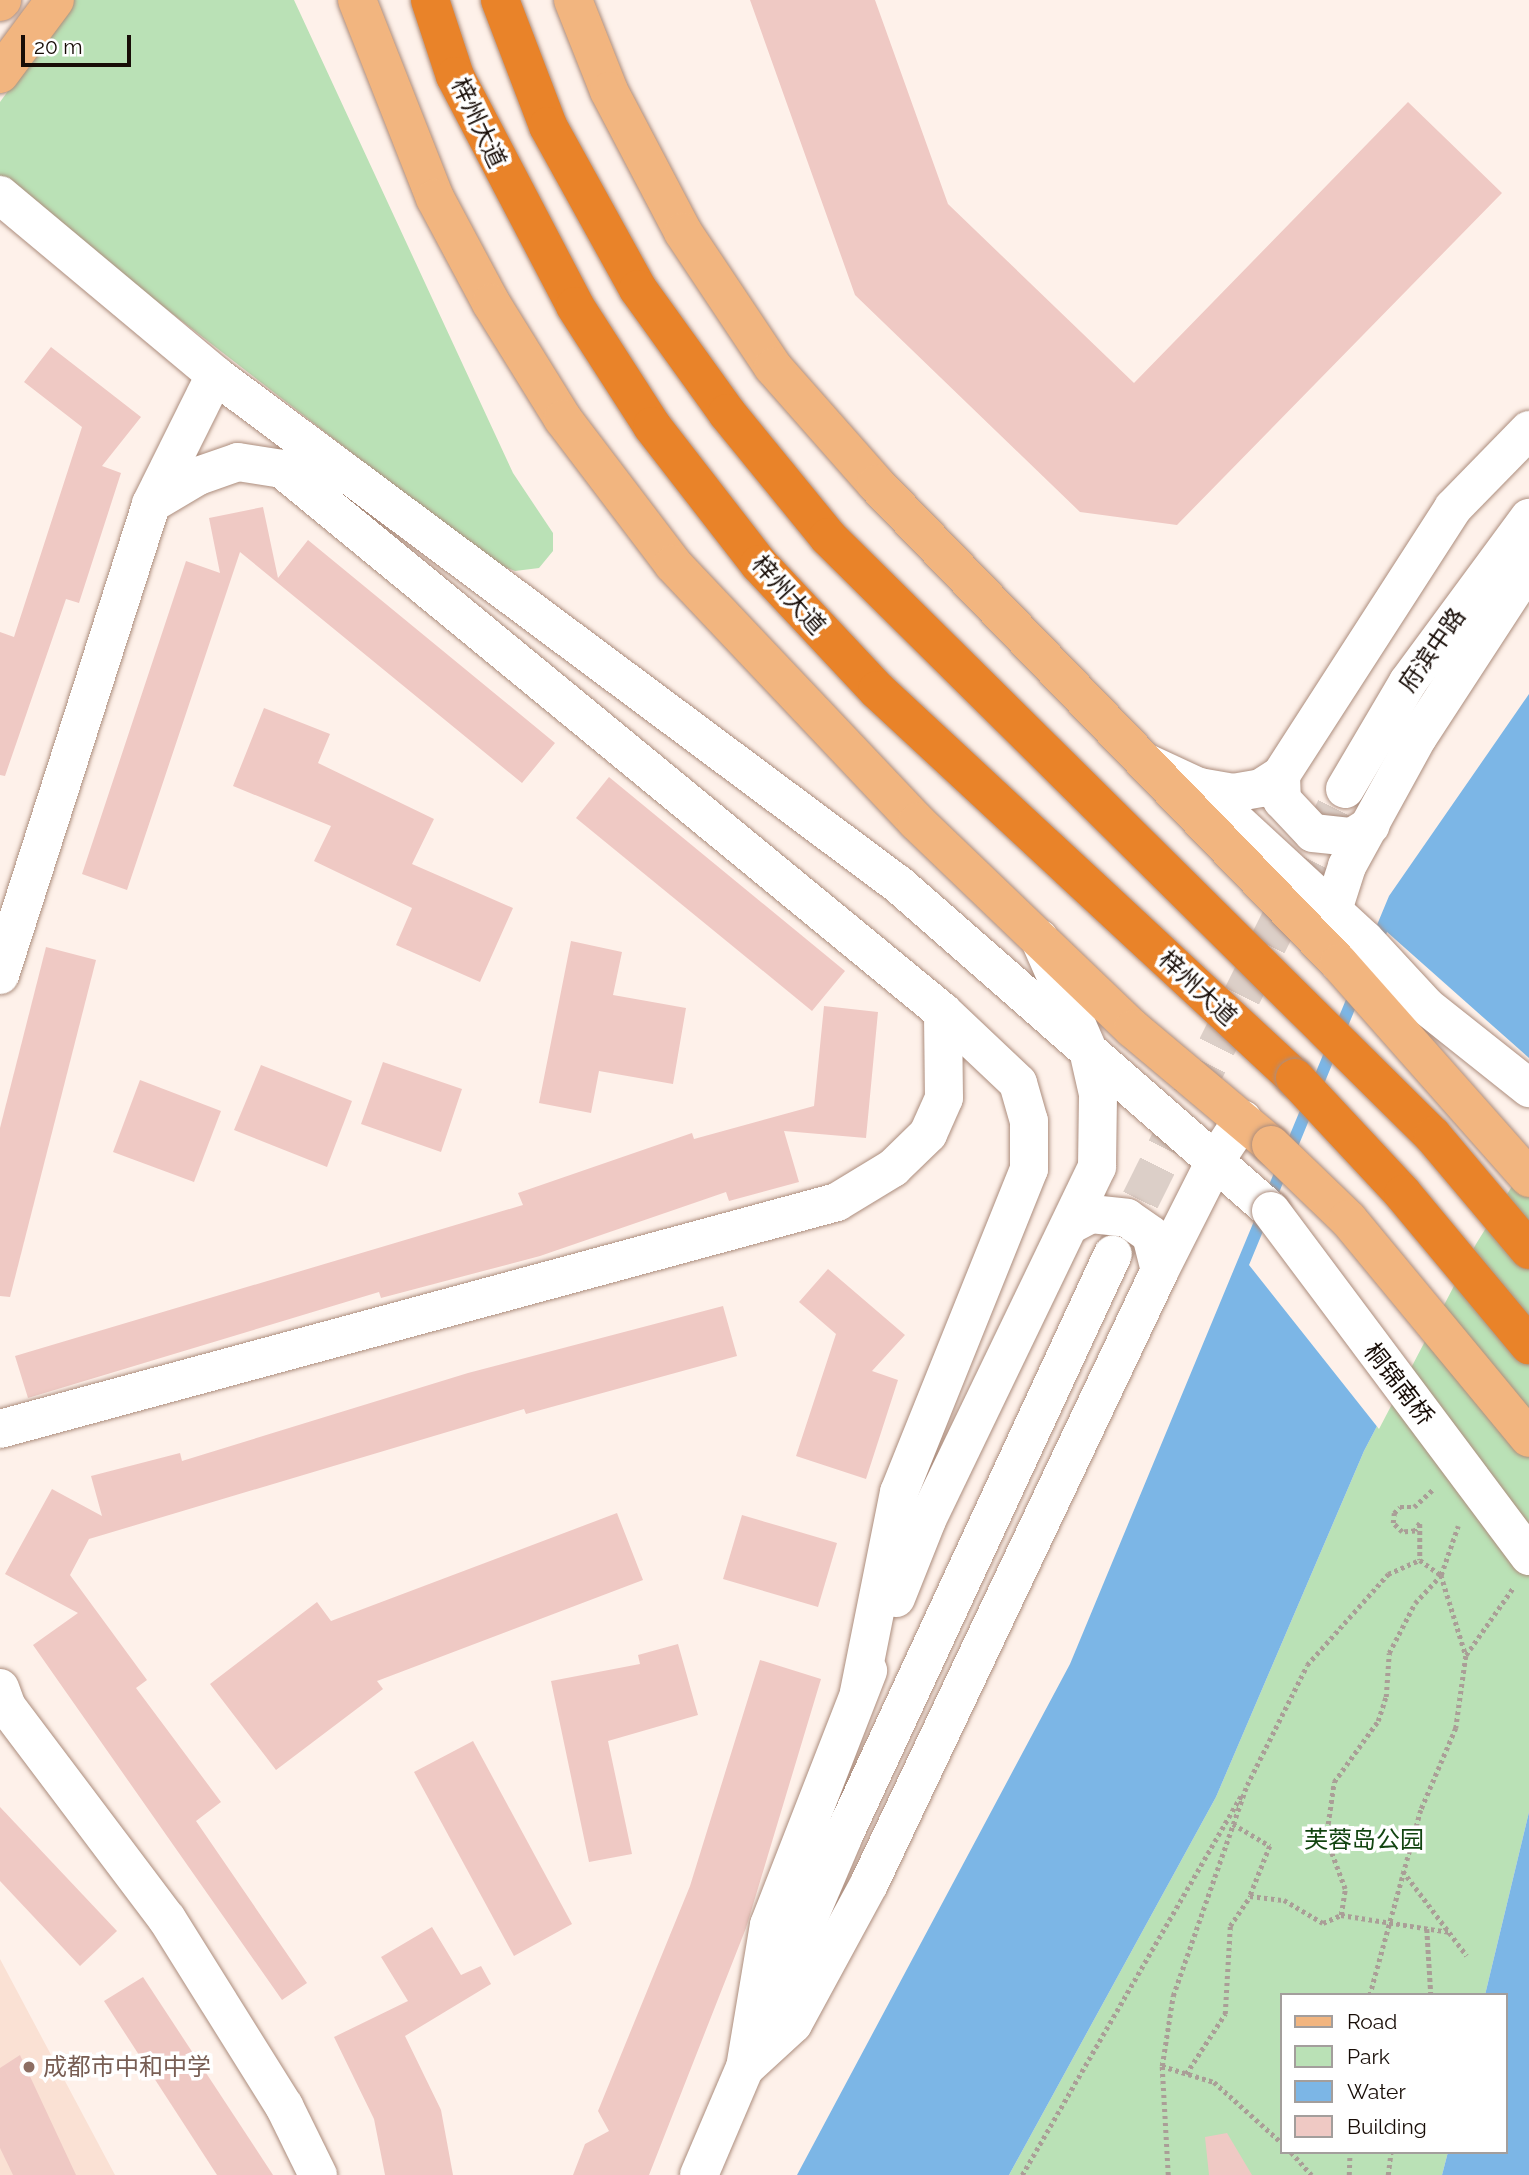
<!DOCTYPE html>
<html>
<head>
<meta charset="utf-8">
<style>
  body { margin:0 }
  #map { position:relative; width:1529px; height:2175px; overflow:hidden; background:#fef1ea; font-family:Raleway,"Noto Sans SC",sans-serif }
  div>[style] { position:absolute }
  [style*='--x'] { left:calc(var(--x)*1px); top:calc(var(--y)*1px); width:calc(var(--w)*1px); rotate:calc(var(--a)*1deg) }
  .built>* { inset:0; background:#fae1d4 }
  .green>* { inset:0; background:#bae1b6 }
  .water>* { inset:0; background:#7cb6e6 }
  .pier>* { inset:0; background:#fef1ea }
  .building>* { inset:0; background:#efc9c4 }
  .minor-tunnel>* { height:38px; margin-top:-19px; transform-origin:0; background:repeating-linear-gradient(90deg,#dccfc8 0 38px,transparent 0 57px) }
  .path>* { height:4.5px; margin-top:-2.25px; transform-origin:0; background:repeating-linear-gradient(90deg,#aa9e97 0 3.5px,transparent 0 7px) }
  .roads { filter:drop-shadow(0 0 2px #ac8d7d) drop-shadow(0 0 2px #ac8d7d) }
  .minor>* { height:38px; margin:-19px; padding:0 19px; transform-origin:19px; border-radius:19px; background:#fff }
  .major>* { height:38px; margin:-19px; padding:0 19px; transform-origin:19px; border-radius:19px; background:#f2b57f }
  .highway>* { height:38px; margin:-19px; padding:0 19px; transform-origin:19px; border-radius:19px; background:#e98329 }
  .bridges { filter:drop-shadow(0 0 2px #ac8d7d) drop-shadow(0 0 2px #ac8d7d) }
  .minor-bridge>* { height:38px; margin:-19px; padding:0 19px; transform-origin:19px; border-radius:19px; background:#fff }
  .major-bridge>* { height:38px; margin:-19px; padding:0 19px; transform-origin:19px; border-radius:19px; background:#f2b57f }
  .highway-bridge>* { height:38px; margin:-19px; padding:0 19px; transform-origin:19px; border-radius:19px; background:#e98329 }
  .dots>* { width:19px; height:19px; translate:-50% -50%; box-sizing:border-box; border:4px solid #fff; border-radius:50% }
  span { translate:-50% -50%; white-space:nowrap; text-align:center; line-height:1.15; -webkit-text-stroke:7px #fff; paint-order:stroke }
  .street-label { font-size:24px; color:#180d07 }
  .park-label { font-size:24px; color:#124410 }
  .education-label { font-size:24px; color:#785e54 }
  .left { translate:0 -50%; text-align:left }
  .legend { position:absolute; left:1280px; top:1993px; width:228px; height:161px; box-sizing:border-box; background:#fff; border:2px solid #a39e9c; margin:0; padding:9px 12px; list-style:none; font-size:21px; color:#180d07 }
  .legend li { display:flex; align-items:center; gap:14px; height:35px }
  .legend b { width:35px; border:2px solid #a39e9c }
  .scale { position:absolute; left:21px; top:35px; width:110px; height:32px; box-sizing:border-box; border:4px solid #180d07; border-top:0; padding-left:9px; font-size:21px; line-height:24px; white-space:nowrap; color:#180d07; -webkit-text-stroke:5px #fff; paint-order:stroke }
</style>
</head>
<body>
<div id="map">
  <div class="built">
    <i style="clip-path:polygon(0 1959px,115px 2175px,0 2175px)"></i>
  </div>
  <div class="green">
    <i style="clip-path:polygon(74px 0,294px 0,513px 473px,553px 533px,553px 551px,539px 568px,515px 571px,494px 563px,0 180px,0 102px)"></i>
    <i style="clip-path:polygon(1529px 1152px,1529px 1812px,1485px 1995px,1282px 1995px,1282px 2152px,1448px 2152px,1442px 2175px,1009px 2175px,1216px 1797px,1364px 1451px,1473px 1242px)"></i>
  </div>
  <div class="water">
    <i style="clip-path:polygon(1529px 694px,1529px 1152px,1473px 1242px,1364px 1451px,1216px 1797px,1009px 2175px,797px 2175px,1070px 1664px,1389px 896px)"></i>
    <i style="clip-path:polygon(1529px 1812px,1529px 2175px,1442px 2175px,1448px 2152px,1506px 2152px,1506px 1995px,1485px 1995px)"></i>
  </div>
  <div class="pier">
    <i style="clip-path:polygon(1387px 932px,1529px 1058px,1529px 1159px,1476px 1244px,1379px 1429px,1249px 1265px)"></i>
  </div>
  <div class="building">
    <i style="clip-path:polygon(750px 0,875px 0,948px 204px,1134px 383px,1408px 102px,1502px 193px,1177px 525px,1080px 512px,855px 295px)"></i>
    <i style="clip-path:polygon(51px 347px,141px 417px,102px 466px,121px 473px,79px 603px,66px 599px,5px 776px,0 775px,0 632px,14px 637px,82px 427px,24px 382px)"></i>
    <i style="clip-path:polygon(263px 507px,278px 578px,308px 540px,555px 743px,522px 783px,240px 552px,127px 890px,82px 874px,186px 561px,220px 573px,209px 518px)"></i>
    <i style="clip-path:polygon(264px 708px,330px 734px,318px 763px,434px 819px,412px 864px,513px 908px,480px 982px,396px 945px,412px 908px,314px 861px,331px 826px,233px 786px)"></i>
    <i style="clip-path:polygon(609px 777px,845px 971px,812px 1011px,576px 818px)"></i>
    <i style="clip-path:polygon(571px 941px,622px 952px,613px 995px,686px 1008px,673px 1084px,599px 1071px,591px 1113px,539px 1103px)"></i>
    <i style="clip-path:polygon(46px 947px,96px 960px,10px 1297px,0 1296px,0 1128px)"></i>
    <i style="clip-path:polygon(824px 1006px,878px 1012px,866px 1138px,784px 1131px,799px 1182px,729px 1201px,726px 1192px,540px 1256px,381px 1298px,379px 1292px,28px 1398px,15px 1356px,523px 1205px,518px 1193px,692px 1133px,694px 1139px,814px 1106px)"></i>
    <i style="clip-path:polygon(383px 1062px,462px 1089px,441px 1152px,361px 1124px)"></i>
    <i style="clip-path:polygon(261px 1065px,352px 1101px,327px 1167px,234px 1130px)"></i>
    <i style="clip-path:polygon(140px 1080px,221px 1111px,194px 1182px,113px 1152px)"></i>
    <i style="clip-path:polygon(828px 1269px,905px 1335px,872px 1371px,898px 1380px,866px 1479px,796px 1456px,836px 1334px,799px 1302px)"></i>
    <i style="clip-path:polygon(723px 1306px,737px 1356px,526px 1414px,524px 1409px,89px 1539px,70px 1575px,147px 1680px,136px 1688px,221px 1802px,196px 1821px,307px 1983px,282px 2000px,33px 1645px,78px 1613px,5px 1574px,52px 1489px,102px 1516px,91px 1476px,180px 1453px,182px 1461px,468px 1373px)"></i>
    <i style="clip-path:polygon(617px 1513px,643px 1580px,377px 1681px,383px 1689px,276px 1770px,210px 1684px,317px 1602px,331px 1621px)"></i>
    <i style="clip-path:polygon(742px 1515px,837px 1543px,818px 1607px,723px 1579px)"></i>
    <i style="clip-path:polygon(678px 1644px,698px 1715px,608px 1741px,632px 1854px,589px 1862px,551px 1681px,640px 1664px,638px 1655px)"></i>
    <i style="clip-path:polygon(760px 1660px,821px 1679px,746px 1928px,649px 2175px,573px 2175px,585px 2144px,609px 2131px,598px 2111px,690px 1886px)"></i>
    <i style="clip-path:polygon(473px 1741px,572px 1924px,514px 1956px,414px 1772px)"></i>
    <i style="clip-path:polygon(0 1807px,117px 1931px,80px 1966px,0 1881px)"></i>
    <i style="clip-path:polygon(432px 1927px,461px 1975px,481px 1966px,491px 1984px,405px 2036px,441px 2110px,453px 2175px,385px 2175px,374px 2119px,334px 2037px,408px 2001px,381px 1957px)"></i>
    <i style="clip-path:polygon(143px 1977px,273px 2175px,217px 2175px,104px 2001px)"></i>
    <i style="clip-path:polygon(20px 2055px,76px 2175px,13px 2175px,0 2148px,0 2068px)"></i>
    <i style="clip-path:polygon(1227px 2133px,1252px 2175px,1209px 2175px,1205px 2137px)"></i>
  </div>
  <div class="minor-tunnel">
    <i style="--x:1115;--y:1251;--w:516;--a:-63.53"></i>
  </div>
  <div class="path">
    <i style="--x:1420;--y:1523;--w:9;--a:122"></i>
    <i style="--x:1415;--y:1531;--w:13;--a:176"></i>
    <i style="--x:1402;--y:1532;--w:13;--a:-135"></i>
    <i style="--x:1393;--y:1523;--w:10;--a:-84"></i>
    <i style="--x:1394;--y:1513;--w:8;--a:-45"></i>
    <i style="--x:1400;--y:1507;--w:14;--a:0"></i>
    <i style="--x:1414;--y:1507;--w:25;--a:-43"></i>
    <i style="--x:1420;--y:1524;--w:36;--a:90"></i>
    <i style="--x:1466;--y:1655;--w:82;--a:-55"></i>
    <i style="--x:1233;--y:1824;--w:43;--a:30.7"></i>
    <i style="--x:1270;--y:1846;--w:54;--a:111.8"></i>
    <i style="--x:1403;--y:1871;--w:106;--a:53"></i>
    <i style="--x:1341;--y:1915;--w:109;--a:8.9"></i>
    <i style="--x:1427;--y:1929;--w:66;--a:86.5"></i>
    <i style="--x:1162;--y:2066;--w:54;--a:17.1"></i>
    <i style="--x:1214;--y:2082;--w:91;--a:41.9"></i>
    <i style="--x:1186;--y:2074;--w:72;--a:-57"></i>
    <i style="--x:1225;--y:2014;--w:88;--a:-86.7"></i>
    <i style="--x:1230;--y:1926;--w:36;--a:-56"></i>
    <i style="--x:1250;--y:1896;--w:34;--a:7"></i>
    <i style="--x:1284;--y:1900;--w:45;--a:30.5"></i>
    <i style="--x:1323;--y:1923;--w:20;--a:-24"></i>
    <i style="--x:1341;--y:1915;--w:26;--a:-81"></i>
    <i style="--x:1345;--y:1889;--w:54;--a:-110.4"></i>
    <i style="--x:1326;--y:1838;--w:57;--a:-81.9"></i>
    <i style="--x:1334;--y:1782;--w:75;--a:-54.2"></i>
    <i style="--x:1378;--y:1721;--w:25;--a:-72"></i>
    <i style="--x:1386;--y:1697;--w:44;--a:-86.1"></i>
    <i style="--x:1389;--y:1653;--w:56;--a:-62.5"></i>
    <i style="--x:1415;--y:1603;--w:38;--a:-47"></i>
    <i style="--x:1441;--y:1575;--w:52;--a:-70.9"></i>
    <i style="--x:1291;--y:2152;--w:31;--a:48"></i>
    <i style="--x:1022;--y:2175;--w:439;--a:-60"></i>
    <i style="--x:1168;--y:2175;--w:109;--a:-93.2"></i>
    <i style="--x:1162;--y:2066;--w:71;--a:-81.1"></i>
    <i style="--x:1173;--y:1996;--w:224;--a:-70.7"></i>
    <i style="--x:1247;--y:1785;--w:134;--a:-63.4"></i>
    <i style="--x:1307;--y:1665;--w:122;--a:-48.3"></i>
    <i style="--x:1388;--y:1574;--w:35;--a:-24"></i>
    <i style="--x:1420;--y:1560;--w:26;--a:36"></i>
    <i style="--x:1441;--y:1575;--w:85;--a:72.8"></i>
    <i style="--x:1466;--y:1656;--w:73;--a:97.9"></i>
    <i style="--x:1456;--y:1728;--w:89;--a:113.1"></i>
    <i style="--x:1421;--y:1810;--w:192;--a:105.4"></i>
    <i style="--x:1349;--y:2175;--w:23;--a:-88"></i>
    <i style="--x:1388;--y:2175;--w:23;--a:-83"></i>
  </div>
  <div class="roads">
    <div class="minor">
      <i style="--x:0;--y:195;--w:280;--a:39.9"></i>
      <i style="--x:215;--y:375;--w:852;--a:36.7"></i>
      <i style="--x:898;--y:884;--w:496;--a:41.2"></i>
      <i style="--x:151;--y:504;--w:55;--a:-30.8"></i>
      <i style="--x:198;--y:476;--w:42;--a:-19.3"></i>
      <i style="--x:238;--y:462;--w:45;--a:9"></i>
      <i style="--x:282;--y:469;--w:855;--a:39.4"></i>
      <i style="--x:943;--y:1012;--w:103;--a:43.4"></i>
      <i style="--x:1018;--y:1083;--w:40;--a:74"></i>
      <i style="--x:1029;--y:1121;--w:48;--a:90"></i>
      <i style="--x:1029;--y:1169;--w:348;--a:111.9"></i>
      <i style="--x:899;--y:1492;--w:205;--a:101.3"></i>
      <i style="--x:1147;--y:763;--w:57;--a:24.8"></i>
      <i style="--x:1199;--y:787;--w:35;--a:10"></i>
      <i style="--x:1233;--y:793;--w:28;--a:-10"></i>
      <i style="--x:1261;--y:788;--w:24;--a:-33"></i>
      <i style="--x:1281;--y:775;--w:318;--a:-57.2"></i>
      <i style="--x:1453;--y:508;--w:109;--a:-45.7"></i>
      <i style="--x:1281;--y:775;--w:25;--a:88"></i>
      <i style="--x:1282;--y:800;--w:45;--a:46.8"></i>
      <i style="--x:1313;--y:833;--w:39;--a:6"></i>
      <i style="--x:1352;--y:837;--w:22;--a:-32"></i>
      <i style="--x:1199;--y:787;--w:224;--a:42.7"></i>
      <i style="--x:1364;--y:939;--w:91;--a:47.2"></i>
      <i style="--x:1426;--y:1006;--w:132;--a:38.5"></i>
      <i style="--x:1345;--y:789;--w:124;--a:-59.5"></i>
      <i style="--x:1408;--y:682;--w:204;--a:-53.6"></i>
      <i style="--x:1339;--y:963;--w:53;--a:-96.5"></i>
      <i style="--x:1333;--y:910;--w:46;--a:-72.3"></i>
      <i style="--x:1347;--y:866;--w:147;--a:-61.2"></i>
      <i style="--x:1418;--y:737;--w:203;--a:-56.9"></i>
      <i style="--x:0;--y:975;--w:495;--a:-72.2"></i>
      <i style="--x:151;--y:504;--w:144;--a:-63.6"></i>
      <i style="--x:1072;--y:1224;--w:21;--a:-28"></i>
      <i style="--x:1091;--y:1214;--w:36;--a:6"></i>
      <i style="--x:1127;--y:1218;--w:29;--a:35"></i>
      <i style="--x:1151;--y:1235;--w:36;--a:76"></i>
      <i style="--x:0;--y:1429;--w:867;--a:-15.17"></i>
      <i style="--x:837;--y:1202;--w:66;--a:-31.3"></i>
      <i style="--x:893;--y:1168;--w:49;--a:-44.2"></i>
      <i style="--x:928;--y:1134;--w:39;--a:-66"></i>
      <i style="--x:944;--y:1098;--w:86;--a:-90.7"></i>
      <i style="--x:896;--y:1598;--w:84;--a:-68.3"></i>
      <i style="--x:927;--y:1520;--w:392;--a:-64.3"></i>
      <i style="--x:1097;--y:1167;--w:73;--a:-89.2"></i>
      <i style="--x:1098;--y:1094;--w:45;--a:-102.8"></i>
      <i style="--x:1088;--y:1050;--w:122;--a:-113.6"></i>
      <i style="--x:0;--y:1688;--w:20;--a:70"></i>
      <i style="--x:7;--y:1707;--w:266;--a:53"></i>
      <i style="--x:167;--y:1919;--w:221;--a:58"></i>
      <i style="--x:284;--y:2106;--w:77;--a:63.8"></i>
      <i style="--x:745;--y:2068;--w:145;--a:-80.5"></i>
      <i style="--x:769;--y:1925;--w:273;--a:-68.7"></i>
      <i style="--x:745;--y:2068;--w:65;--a:-42.5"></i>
      <i style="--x:793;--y:2024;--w:159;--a:-61.5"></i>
      <i style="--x:869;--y:1884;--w:679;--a:-64.64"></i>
      <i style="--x:1160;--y:1270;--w:122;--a:-63.2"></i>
      <i style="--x:1215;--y:1161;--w:50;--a:-56.3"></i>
      <i style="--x:699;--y:2175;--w:367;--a:-66.9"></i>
      <i style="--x:843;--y:1837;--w:642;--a:-65.15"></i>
    </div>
    <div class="major">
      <i style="--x:357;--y:0;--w:213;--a:68.5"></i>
      <i style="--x:435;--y:198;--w:119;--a:61.9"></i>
      <i style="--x:491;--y:303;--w:137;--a:58.2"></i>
      <i style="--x:563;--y:419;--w:182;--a:52.8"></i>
      <i style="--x:673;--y:564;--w:355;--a:46.6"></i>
      <i style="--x:917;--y:822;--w:299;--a:43.8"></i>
      <i style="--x:1133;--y:1029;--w:180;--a:40"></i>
      <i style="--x:573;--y:0;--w:98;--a:68.4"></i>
      <i style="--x:609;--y:91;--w:159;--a:62.3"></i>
      <i style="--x:683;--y:232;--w:162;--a:56.3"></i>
      <i style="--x:773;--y:367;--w:156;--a:48.6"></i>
      <i style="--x:876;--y:484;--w:666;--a:45.97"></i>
      <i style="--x:1339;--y:963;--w:287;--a:48.5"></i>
      <i style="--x:0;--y:2;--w:3;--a:-45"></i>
      <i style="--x:0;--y:74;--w:92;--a:-53.4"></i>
    </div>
    <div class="highway">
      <i style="--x:430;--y:0;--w:80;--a:71.8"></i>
      <i style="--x:455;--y:76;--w:259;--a:62.4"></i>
      <i style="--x:575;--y:306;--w:143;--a:57.3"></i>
      <i style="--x:652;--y:426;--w:175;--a:52.2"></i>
      <i style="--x:759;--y:564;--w:173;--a:46.9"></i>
      <i style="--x:877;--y:690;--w:570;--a:42.87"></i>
      <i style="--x:500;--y:0;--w:135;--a:69.1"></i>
      <i style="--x:548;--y:126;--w:186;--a:61.1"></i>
      <i style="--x:638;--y:289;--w:153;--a:54.3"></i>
      <i style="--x:727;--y:413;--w:160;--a:50.8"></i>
      <i style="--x:828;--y:537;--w:851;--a:44.71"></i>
      <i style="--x:1433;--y:1136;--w:149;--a:49.9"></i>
    </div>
  </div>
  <div class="bridges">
    <div class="minor-bridge">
      <i style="--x:1271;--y:1211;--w:431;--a:53.2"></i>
    </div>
    <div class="major-bridge">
      <i style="--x:1271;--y:1145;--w:107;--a:43.9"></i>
      <i style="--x:1348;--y:1219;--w:284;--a:50.4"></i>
    </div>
    <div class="highway-bridge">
      <i style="--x:1295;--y:1078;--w:158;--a:47"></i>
      <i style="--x:1403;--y:1194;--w:197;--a:50.2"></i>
    </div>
  </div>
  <div class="dots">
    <i style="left:29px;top:2067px;background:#8d6e63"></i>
  </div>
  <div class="street-label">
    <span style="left:479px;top:123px;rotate:65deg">梓州大道</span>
    <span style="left:789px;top:595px;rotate:48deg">梓州大道</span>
    <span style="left:1432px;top:650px;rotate:-55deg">府滨中路</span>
    <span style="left:1198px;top:988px;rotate:43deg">梓州大道</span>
    <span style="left:1399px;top:1384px;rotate:52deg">桐锦南桥</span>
  </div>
  <div class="park-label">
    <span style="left:1364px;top:1840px">芙蓉岛公园</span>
  </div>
  <div class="education-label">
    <span class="left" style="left:43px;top:2067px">成都市中和中学</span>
  </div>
  <ul class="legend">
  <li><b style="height:9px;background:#f2b57f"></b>Road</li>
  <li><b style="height:19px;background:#bae1b6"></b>Park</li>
  <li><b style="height:19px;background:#7cb6e6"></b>Water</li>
  <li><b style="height:19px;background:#efc9c4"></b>Building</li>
  </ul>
  <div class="scale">20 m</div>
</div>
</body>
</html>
